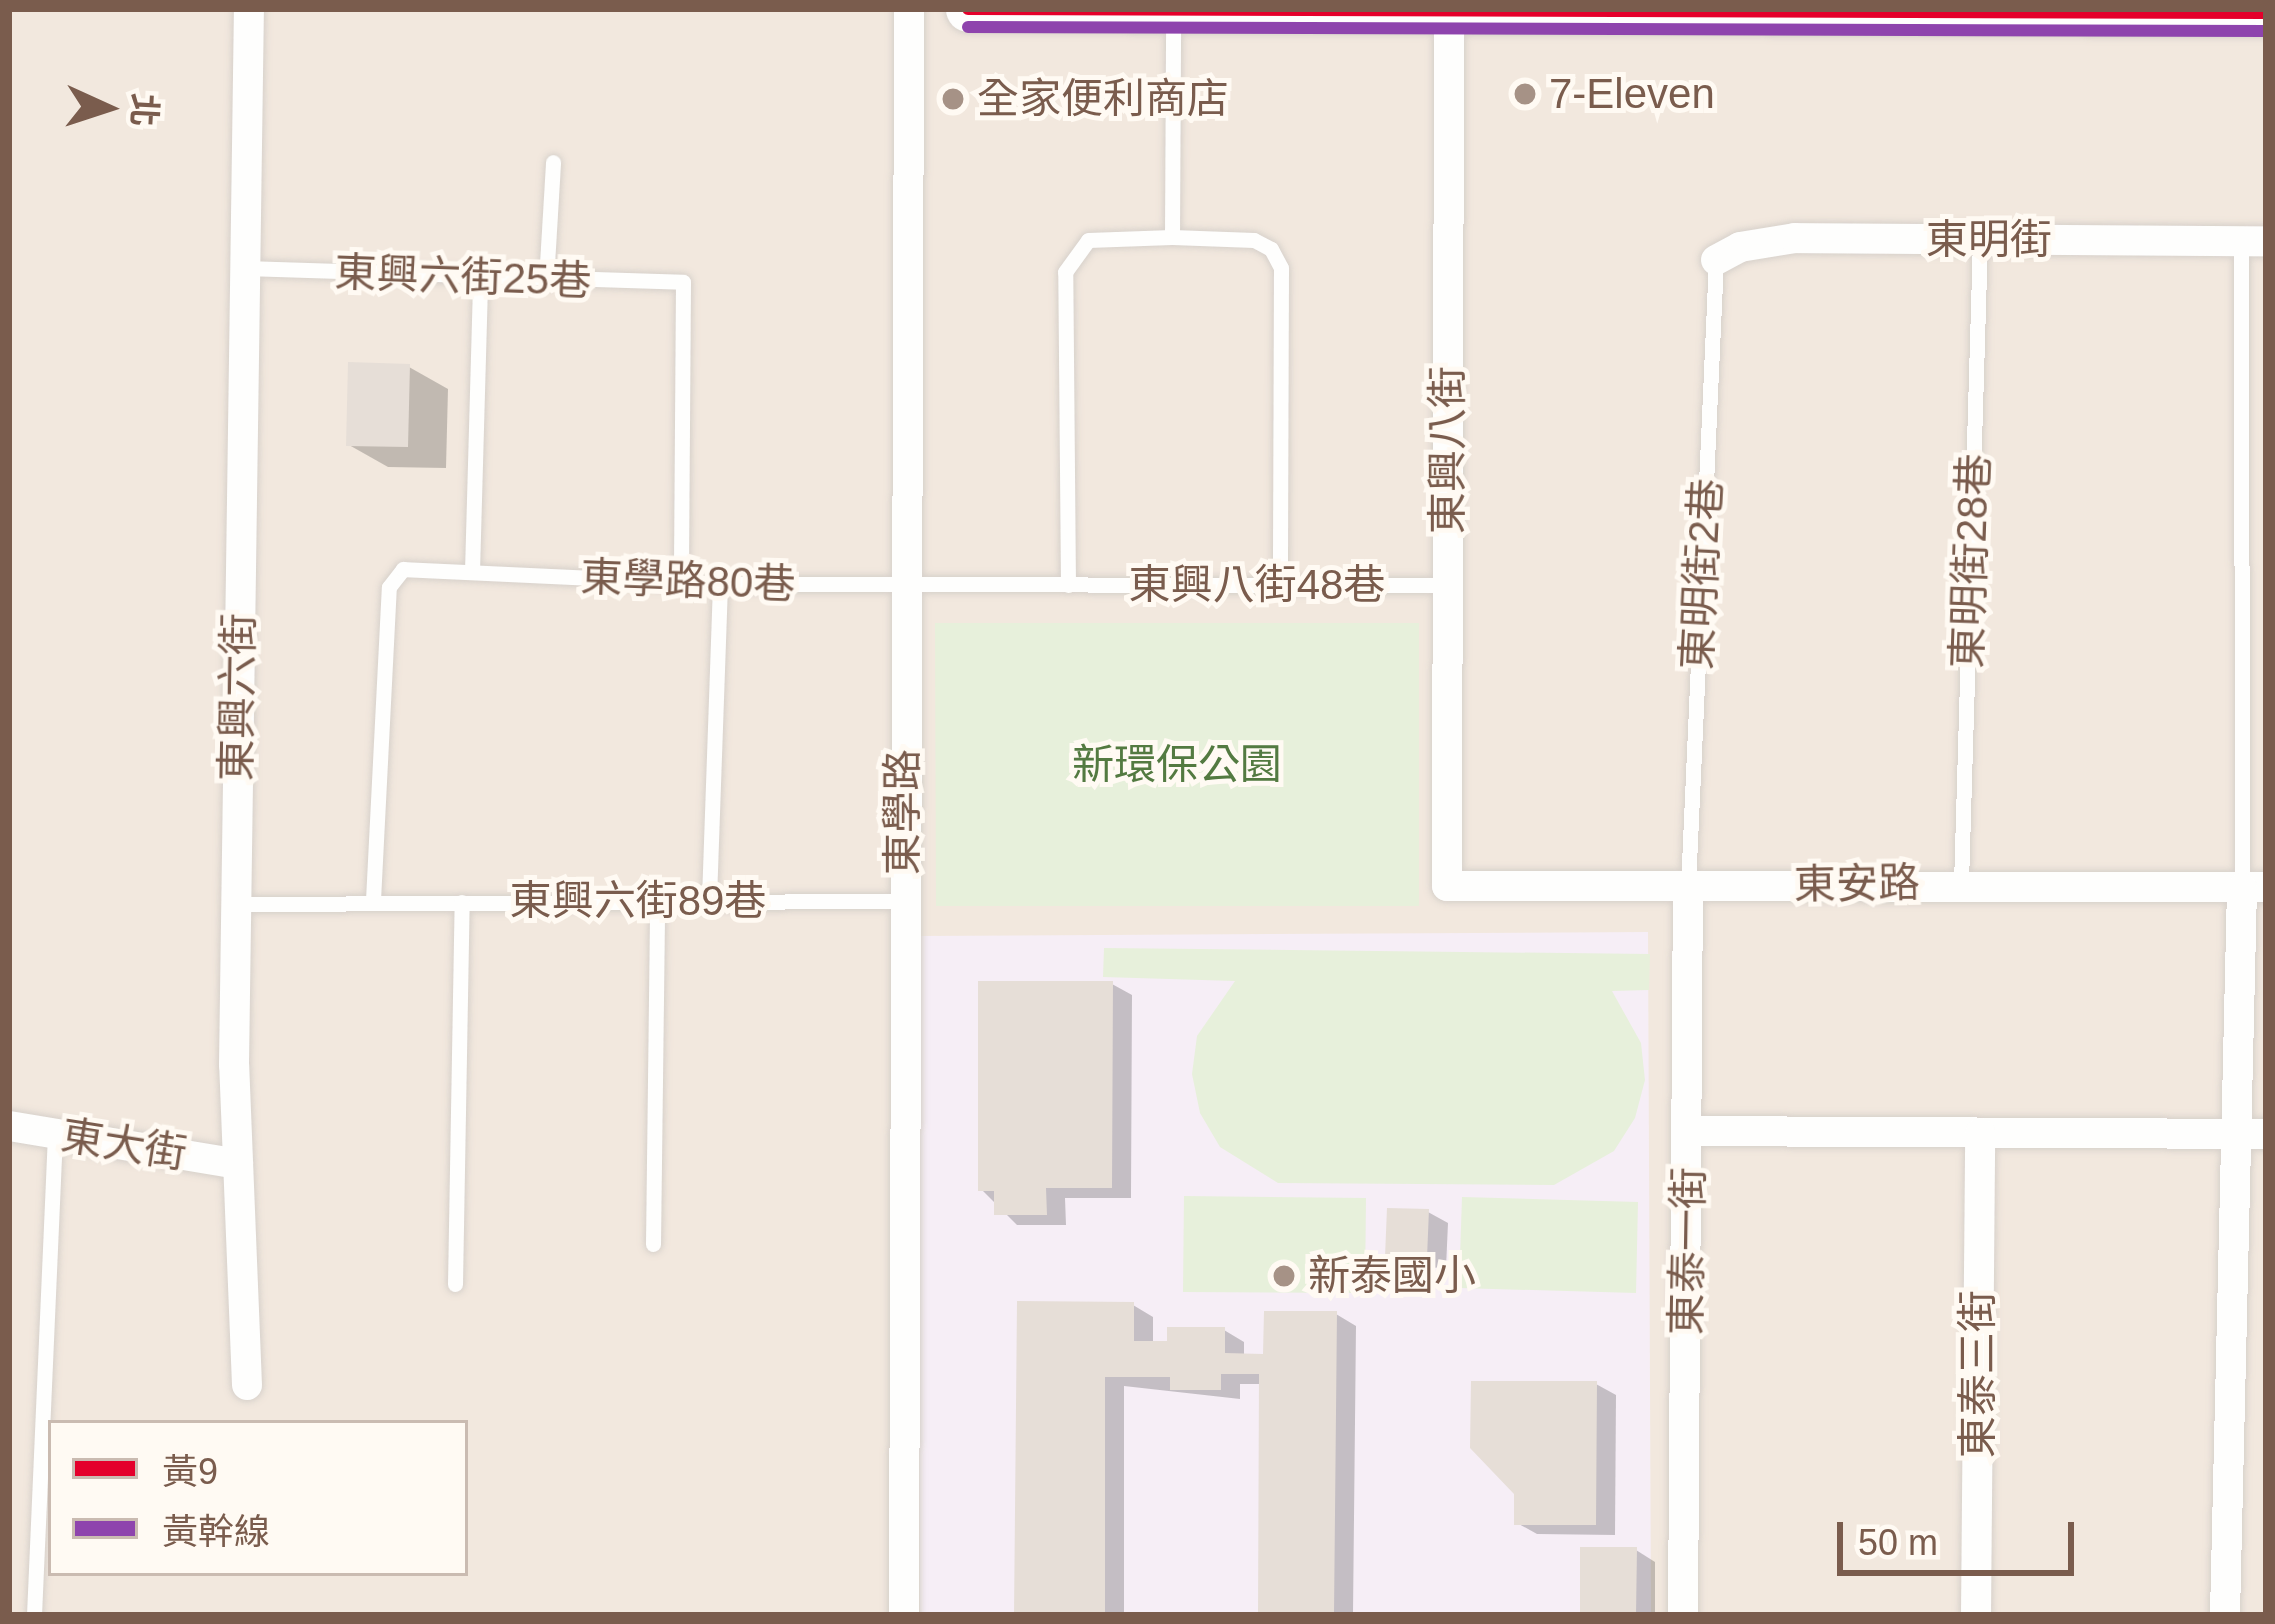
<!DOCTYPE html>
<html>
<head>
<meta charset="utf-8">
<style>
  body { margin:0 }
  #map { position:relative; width:2275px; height:1624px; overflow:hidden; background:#f9f5f0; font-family:Arial,"Noto Sans TC",sans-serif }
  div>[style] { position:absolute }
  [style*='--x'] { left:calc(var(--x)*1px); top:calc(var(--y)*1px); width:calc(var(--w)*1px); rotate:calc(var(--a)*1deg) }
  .residential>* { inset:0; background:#f2e8de }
  .education>* { inset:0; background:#f6eef6 }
  .green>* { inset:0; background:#e7f0db }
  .shadow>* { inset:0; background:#0003 }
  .building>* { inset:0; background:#e6ded7 }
  .roads { filter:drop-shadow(0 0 3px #d7d1cb) drop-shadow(0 0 3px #d7d1cb) }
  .lane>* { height:15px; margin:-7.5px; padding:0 7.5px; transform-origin:7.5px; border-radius:7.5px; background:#fefefd }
  .street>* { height:30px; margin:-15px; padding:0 15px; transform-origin:15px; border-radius:15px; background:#fefefd }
  .secondary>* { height:45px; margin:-22.5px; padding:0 22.5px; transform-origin:22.5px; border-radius:22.5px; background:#fefefd }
  .bus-1>* { height:12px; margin:-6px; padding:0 6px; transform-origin:6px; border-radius:6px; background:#e4002b }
  .bus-2>* { height:12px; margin:-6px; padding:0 6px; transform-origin:6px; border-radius:6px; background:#8e44ad }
  .dots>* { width:33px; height:33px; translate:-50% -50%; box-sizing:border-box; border:6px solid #fffaf3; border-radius:50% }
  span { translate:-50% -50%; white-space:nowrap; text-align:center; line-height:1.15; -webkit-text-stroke:10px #fffaf3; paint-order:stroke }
  .poi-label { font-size:42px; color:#7a5c4d }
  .left { translate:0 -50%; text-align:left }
  .street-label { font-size:42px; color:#7a5c4d }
  .park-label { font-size:42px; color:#537a41 }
  .frame { position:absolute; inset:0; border:12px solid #7a5c4d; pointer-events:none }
  .legend { position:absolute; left:48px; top:1420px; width:420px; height:156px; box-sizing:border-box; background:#fffaf3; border:3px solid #cabbb1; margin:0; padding:15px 21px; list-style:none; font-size:36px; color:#7a5c4d }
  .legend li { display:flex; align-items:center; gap:24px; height:60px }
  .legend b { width:60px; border:3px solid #cabbb1 }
  .north { position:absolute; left:48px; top:48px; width:120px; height:120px; -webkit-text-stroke:9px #fffaf3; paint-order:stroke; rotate:93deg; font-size:33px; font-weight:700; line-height:48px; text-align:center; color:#7a5c4d }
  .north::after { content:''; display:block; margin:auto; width:42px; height:54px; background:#7a5c4d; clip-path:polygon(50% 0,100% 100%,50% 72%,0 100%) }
  .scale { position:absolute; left:1837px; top:1522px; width:237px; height:54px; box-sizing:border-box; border:6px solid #7a5c4d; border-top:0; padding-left:15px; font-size:36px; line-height:42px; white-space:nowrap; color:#7a5c4d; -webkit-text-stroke:9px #fffaf3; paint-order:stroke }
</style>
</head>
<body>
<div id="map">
  <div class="residential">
    <i style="clip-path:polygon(evenodd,9px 9px,2266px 9px,2266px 1615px,9px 1615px,9px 9px,51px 1423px,465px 1423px,465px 1573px,51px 1573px,51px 1423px)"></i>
  </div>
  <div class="education">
    <i style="clip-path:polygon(1648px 932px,1651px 1615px,920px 1615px,917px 936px)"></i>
  </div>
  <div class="green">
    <i style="clip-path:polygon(935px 623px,1419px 623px,1419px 906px,936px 906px)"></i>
    <i style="clip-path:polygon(1104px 948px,1650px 954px,1649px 990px,1612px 991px,1641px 1043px,1645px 1080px,1635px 1118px,1614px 1151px,1554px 1185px,1278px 1183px,1220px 1147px,1200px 1113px,1192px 1074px,1197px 1036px,1235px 981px,1103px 977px)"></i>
    <i style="clip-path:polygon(1184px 1196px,1366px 1198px,1365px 1293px,1183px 1292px)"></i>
    <i style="clip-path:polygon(1462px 1197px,1638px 1202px,1636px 1293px,1459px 1288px)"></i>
  </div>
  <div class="shadow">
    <i style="clip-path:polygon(409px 367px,448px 389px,446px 468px,388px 467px,349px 445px)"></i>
    <i style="clip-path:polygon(1112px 984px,1132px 995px,1131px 1198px,1065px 1198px,1066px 1225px,1017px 1225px,981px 1189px)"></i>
    <i style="clip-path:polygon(1428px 1212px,1448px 1223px,1446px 1268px,1408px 1267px,1388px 1255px)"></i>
    <i style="clip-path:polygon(1020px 1304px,1133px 1305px,1153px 1317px,1153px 1344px,1224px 1330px,1244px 1342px,1244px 1357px,1266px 1357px,1336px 1314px,1356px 1326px,1353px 1615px,1261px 1615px,1262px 1384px,1240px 1384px,1240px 1399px,1124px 1386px,1124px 1615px,1017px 1615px)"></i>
    <i style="clip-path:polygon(1596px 1384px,1616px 1395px,1615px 1535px,1537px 1534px,1517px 1523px,1517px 1493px)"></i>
    <i style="clip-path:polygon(1636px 1550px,1655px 1562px,1655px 1615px,1583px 1615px)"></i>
  </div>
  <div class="building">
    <i style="clip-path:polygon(348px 362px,410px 364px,408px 447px,346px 446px)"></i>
    <i style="clip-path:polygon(978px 981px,1113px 981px,1112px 1188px,1046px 1188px,1047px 1215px,994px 1215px,994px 1191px,978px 1191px)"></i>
    <i style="clip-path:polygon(1387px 1208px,1429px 1209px,1427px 1258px,1385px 1257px)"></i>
    <i style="clip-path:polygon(1017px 1301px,1134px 1302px,1134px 1341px,1167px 1341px,1167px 1327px,1225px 1327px,1225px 1353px,1263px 1354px,1264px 1311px,1337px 1311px,1334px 1615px,1258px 1615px,1259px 1374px,1221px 1374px,1221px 1390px,1170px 1390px,1170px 1377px,1105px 1377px,1105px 1615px,1014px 1615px)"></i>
    <i style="clip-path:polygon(1471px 1381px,1597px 1381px,1596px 1525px,1514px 1525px,1514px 1494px,1470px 1448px)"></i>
    <i style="clip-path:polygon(1580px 1547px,1637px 1547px,1636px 1615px,1580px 1615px)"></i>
  </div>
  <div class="roads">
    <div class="lane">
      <i style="--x:1172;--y:237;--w:224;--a:-89.7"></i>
      <i style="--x:2241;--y:241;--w:647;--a:89.91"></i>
      <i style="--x:244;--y:268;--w:439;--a:1.8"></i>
      <i style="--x:683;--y:282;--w:301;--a:90.4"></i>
      <i style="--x:546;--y:281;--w:119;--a:-86.6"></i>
      <i style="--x:472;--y:571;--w:290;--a:-88.4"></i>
      <i style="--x:1068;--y:585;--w:313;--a:-90.5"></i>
      <i style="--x:1065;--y:272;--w:39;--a:-54"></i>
      <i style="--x:1088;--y:240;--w:84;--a:-2"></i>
      <i style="--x:1172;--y:237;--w:82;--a:2.1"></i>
      <i style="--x:1254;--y:240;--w:19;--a:28"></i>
      <i style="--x:1271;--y:249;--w:21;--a:62"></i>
      <i style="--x:1281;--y:268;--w:316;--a:90.2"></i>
      <i style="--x:1961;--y:883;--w:643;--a:-88.31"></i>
      <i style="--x:1688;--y:886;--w:627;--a:-87.44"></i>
      <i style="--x:709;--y:899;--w:315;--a:-88"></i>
      <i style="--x:373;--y:900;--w:313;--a:-87.1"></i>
      <i style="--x:389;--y:587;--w:23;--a:-52"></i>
      <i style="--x:403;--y:569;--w:317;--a:2.7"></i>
      <i style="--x:720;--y:584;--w:727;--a:0.08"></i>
      <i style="--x:236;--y:904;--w:666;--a:-0.26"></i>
      <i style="--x:653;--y:1244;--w:344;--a:-89.3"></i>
      <i style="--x:455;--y:1284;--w:382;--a:-89"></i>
      <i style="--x:34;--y:1615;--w:481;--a:-87.5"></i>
    </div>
    <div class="street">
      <i style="--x:1449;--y:13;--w:873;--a:90.13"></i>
      <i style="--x:1447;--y:886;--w:819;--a:0.07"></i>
      <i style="--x:1716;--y:260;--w:27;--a:-28"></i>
      <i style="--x:1740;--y:247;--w:56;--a:-9.3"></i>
      <i style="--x:1795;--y:238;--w:471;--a:0.4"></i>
      <i style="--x:9;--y:1126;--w:232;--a:9.4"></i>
      <i style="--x:1689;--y:1131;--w:577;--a:0.3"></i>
      <i style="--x:247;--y:1385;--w:320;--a:-92.3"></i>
      <i style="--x:234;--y:1065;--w:1056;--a:-89.19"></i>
      <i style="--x:904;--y:1615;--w:1606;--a:-89.82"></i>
      <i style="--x:1683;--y:1615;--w:728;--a:-89.61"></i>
      <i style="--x:1976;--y:1615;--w:482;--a:-89.5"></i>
      <i style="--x:2225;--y:1615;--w:727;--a:-88.66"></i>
    </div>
    <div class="secondary">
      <i style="--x:968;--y:9;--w:1298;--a:0.18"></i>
    </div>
  </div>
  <div class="bus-1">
    <i style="--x:968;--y:9;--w:1298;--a:0.18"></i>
  </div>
  <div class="bus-2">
    <i style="--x:968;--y:27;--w:1298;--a:0.18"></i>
  </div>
  <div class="dots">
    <i style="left:1525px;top:94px;background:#a69286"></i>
    <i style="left:953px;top:99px;background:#a69286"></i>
    <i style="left:1284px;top:1276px;background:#a69286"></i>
  </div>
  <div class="poi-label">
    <span class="left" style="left:1549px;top:94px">7-Eleven</span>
    <span class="left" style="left:977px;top:99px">全家便利商店</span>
    <span class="left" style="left:1308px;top:1276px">新泰國小</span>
  </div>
  <div class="street-label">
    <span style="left:1989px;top:240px">東明街</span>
    <span style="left:463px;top:277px;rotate:2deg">東興六街25巷</span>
    <span style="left:1448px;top:450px;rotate:-90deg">東興八街</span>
    <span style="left:1971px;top:561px;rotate:-88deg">東明街28巷</span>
    <span style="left:1702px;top:574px;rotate:-87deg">東明街2巷</span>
    <span style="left:688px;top:581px;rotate:2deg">東學路80巷</span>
    <span style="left:1257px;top:585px">東興八街48巷</span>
    <span style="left:238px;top:697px;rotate:-89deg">東興六街</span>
    <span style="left:903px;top:812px;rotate:-90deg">東學路</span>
    <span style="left:1857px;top:884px;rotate:-1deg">東安路</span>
    <span style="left:638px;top:901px">東興六街89巷</span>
    <span style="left:124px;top:1145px;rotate:9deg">東大街</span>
    <span style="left:1688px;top:1251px;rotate:-89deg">東泰一街</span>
    <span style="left:1978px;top:1374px;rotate:-90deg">東泰三街</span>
  </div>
  <div class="park-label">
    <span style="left:1177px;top:765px">新環保公園</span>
  </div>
  <div class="frame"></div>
  <ul class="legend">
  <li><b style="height:15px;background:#e4002b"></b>黃9</li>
  <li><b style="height:15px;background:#8e44ad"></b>黃幹線</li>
  </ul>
  <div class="north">北</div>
  <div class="scale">50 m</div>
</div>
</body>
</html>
